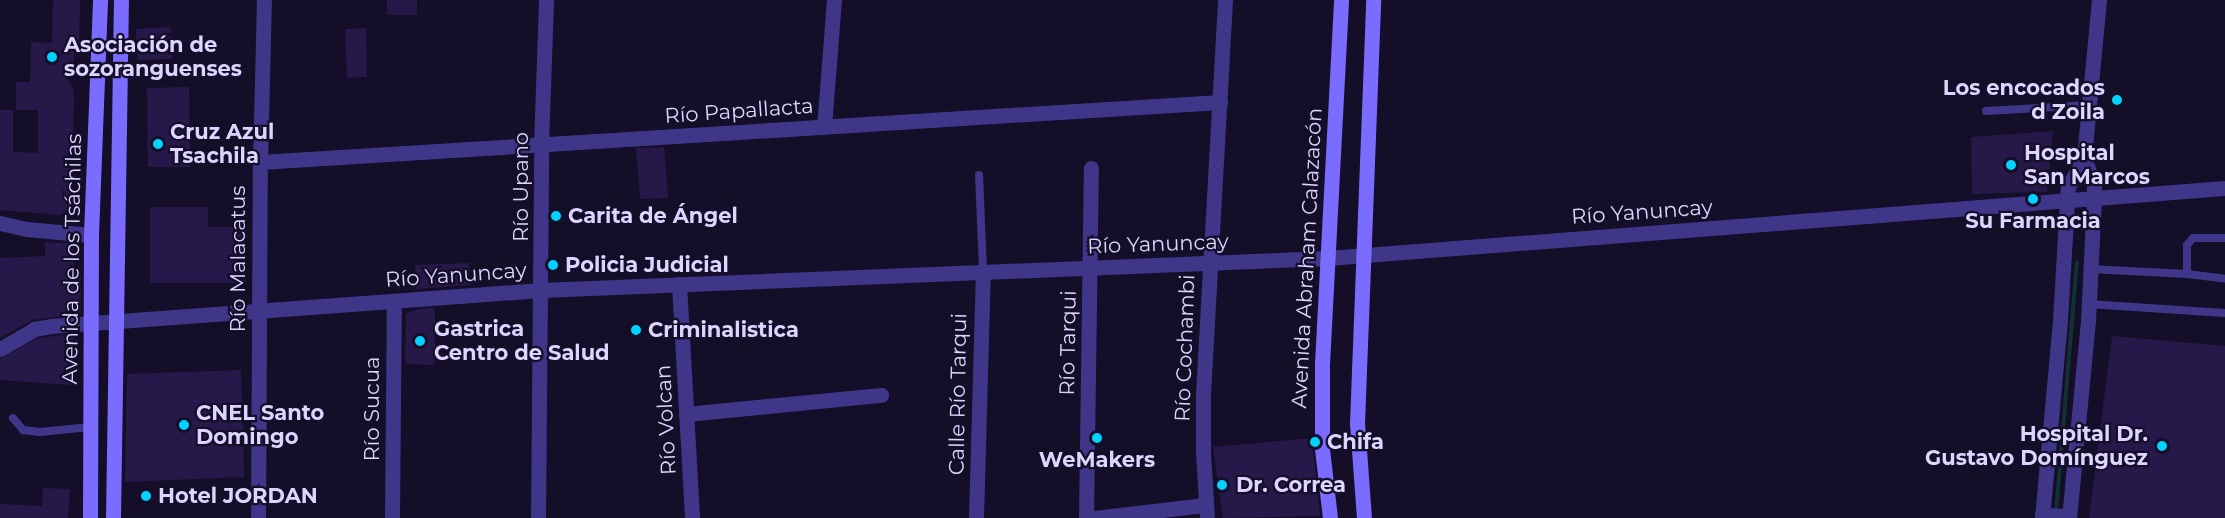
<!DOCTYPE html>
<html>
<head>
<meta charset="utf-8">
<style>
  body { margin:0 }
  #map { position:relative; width:2225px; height:518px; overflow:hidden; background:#140e28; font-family:Montserrat,sans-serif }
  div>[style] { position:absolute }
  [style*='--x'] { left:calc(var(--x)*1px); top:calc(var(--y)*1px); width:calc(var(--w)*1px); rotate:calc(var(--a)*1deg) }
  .green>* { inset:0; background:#113132 }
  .building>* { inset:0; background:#26194a }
  .service>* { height:8px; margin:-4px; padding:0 4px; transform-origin:4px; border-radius:4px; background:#3f368a }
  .minor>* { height:15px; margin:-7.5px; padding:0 7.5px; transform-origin:7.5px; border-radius:7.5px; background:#3f368a }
  .tertiary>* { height:15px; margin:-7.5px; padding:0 7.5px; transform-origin:7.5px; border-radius:7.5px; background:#3f368a }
  .secondary>* { height:15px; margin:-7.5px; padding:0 7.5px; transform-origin:7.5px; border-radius:7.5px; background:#7a6cff }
  .dots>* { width:16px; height:16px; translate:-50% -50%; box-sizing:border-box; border:3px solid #140e28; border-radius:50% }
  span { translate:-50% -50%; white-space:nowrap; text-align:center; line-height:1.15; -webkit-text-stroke:4.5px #140e28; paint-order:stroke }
  .poi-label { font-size:21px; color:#ddd5ff; font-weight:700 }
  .left { translate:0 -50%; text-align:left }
  .right { translate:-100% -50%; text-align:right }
  .street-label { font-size:21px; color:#ddd5ff }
</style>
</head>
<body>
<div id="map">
  <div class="green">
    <i style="clip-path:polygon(2075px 261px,2079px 261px,2058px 513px,2054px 513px)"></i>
  </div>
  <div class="building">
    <i style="clip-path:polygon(53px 0,80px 0,79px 44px,74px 44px,74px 71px,63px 71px,74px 91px,72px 208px,60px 215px,0 210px,0 110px,13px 110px,13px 152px,38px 153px,38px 110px,16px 110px,16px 82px,30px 82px,31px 42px,52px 43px)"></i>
    <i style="clip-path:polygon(387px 0,417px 0,417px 15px,387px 15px)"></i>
    <i style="clip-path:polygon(171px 27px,172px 59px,137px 60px,136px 29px)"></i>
    <i style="clip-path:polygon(366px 28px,367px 77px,347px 78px,345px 29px)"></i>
    <i style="clip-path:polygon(189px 87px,190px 167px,148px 167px,147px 88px)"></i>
    <i style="clip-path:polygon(2053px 131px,2047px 192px,1972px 194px,1971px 137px)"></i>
    <i style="clip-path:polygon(664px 147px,668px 198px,640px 199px,636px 148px)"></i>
    <i style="clip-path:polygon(150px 207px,208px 207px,208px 227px,246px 227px,246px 283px,150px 283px)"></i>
    <i style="clip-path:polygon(45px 242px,68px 243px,73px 249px,74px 270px,81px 270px,81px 314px,32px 320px,0 338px,0 258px,45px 256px)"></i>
    <i style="clip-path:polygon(469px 263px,470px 285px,416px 289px,415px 265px)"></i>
    <i style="clip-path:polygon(435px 308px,435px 365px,405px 364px,406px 314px,417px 309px)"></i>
    <i style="clip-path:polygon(74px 334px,71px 385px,0 380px,0 359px,37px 338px)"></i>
    <i style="clip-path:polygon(2112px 336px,2225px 346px,2225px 518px,2089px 518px)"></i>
    <i style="clip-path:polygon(241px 370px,244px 477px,125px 482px,127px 374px)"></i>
    <i style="clip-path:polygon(1312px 438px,1320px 516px,1223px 518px,1213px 447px)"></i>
    <i style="clip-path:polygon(43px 488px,70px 489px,68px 518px,0 518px,0 504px,42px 506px)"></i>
  </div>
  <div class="service">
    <i style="--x:1986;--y:111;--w:103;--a:-3.3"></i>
    <i style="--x:979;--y:175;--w:97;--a:87.6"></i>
    <i style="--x:2090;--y:269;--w:97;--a:3"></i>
    <i style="--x:2187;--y:274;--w:29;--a:-90"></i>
    <i style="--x:2187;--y:245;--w:9;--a:-49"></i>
    <i style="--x:2193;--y:238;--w:32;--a:0"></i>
    <i style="--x:2187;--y:274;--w:38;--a:7"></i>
    <i style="--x:2088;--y:304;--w:137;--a:3.8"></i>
    <i style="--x:13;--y:418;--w:16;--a:50"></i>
    <i style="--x:23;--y:430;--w:17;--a:7"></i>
    <i style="--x:40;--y:432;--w:50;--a:-5.7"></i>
  </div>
  <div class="minor">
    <i style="--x:824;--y:127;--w:127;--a:-85.5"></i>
    <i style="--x:260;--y:162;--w:962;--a:-3.58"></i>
    <i style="--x:0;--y:223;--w:28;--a:13"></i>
    <i style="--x:27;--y:229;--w:64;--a:5.4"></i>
    <i style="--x:679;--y:284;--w:234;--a:86.8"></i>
    <i style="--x:0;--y:349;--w:39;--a:-30"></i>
    <i style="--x:34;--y:329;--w:17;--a:-10"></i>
    <i style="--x:51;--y:326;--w:491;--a:-4.2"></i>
    <i style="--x:541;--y:290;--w:787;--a:-2.33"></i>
    <i style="--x:1327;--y:258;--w:901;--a:-4.46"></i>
    <i style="--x:686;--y:414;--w:196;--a:-5.6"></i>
    <i style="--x:2042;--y:515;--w:27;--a:2"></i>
    <i style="--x:258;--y:518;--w:356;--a:-89.7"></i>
    <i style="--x:260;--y:162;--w:162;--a:-88.6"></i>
    <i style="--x:392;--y:518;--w:217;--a:-89.5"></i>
    <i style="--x:538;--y:518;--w:373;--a:-89.5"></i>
    <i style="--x:541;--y:145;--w:145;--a:-88"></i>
    <i style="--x:976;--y:518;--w:246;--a:-88.4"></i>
    <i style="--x:1086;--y:518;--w:350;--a:-89.2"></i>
    <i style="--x:1094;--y:518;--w:111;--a:-6.7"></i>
    <i style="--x:1207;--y:518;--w:66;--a:-93.5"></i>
    <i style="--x:1203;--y:452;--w:58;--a:-90"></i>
    <i style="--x:1203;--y:394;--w:395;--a:-86.8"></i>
  </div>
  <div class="tertiary">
    <i style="--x:2042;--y:518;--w:199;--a:-84.8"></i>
    <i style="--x:2060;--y:320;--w:133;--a:-86.6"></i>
    <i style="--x:2068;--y:187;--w:33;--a:-61"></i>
    <i style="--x:2084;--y:158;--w:159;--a:-84.6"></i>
    <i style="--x:2069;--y:518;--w:198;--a:-84.5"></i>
    <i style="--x:2088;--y:321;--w:123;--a:-87.2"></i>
    <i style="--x:2094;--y:198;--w:13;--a:-90"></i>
    <i style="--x:2094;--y:185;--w:29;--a:-110"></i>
  </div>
  <div class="secondary">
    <i style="--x:90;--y:518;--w:283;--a:-89.8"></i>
    <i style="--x:91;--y:235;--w:235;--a:-87.8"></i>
    <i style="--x:113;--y:518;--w:518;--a:-89.12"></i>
    <i style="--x:1330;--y:518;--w:69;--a:-96.6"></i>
    <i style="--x:1322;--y:449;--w:85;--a:-90"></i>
    <i style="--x:1322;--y:364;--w:364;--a:-87"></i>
    <i style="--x:1364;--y:518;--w:95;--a:-94.2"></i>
    <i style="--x:1357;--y:423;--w:423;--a:-87.8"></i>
  </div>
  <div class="dots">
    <i style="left:52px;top:57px;background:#01d3ff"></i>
    <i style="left:2117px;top:100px;background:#01d3ff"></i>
    <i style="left:158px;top:144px;background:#01d3ff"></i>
    <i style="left:2011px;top:165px;background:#01d3ff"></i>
    <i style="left:2033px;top:199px;background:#01d3ff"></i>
    <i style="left:556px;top:216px;background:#01d3ff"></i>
    <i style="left:553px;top:265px;background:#01d3ff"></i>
    <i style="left:636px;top:330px;background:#01d3ff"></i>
    <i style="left:420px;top:341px;background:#01d3ff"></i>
    <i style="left:184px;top:425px;background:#01d3ff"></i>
    <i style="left:1097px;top:438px;background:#01d3ff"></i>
    <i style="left:1315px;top:442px;background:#01d3ff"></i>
    <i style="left:2162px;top:446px;background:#01d3ff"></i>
    <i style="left:1222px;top:485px;background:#01d3ff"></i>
    <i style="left:146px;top:496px;background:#01d3ff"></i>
  </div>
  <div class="poi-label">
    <span class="left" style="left:64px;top:57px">Asociación de<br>sozoranguenses</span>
    <span class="right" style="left:2105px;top:100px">Los encocados<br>d Zoila</span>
    <span class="left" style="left:170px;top:144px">Cruz Azul<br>Tsachila</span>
    <span class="left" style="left:2024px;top:165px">Hospital<br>San Marcos</span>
    <span class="left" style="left:568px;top:216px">Carita de Ángel</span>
    <span style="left:2033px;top:221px">Su Farmacia</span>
    <span class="left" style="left:565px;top:265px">Policia Judicial</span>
    <span class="left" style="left:434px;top:341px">Gastrica<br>Centro de Salud</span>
    <span class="left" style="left:648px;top:330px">Criminalistica</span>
    <span class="left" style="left:196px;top:425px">CNEL Santo<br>Domingo</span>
    <span class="right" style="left:2148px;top:446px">Hospital Dr.<br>Gustavo Domínguez</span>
    <span class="left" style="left:1327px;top:442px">Chifa</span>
    <span style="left:1097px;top:460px">WeMakers</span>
    <span class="left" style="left:1236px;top:485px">Dr. Correa</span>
    <span class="left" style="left:158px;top:496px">Hotel JORDAN</span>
  </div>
  <div class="street-label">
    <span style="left:739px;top:111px;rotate:-4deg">Río Papallacta</span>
    <span style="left:521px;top:187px;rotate:-90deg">Río Upano</span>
    <span style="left:1642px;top:212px;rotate:-4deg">Río Yanuncay</span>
    <span style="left:1158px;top:244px;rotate:-2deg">Río Yanuncay</span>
    <span style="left:1307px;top:258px;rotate:-87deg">Avenida Abraham Calazacón</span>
    <span style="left:72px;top:259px;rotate:-89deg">Avenida de los Tsáchilas</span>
    <span style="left:238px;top:259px;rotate:-90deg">Río Malacatus</span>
    <span style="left:456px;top:275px;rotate:-4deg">Río Yanuncay</span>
    <span style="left:1068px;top:343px;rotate:-89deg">Río Tarqui</span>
    <span style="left:1185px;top:348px;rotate:-88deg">Río Cochambi</span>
    <span style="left:958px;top:394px;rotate:-89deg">Calle Río Tarqui</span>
    <span style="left:372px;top:409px;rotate:-90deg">Río Sucua</span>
    <span style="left:666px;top:420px;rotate:-93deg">Río Volcan</span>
  </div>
</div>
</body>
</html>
